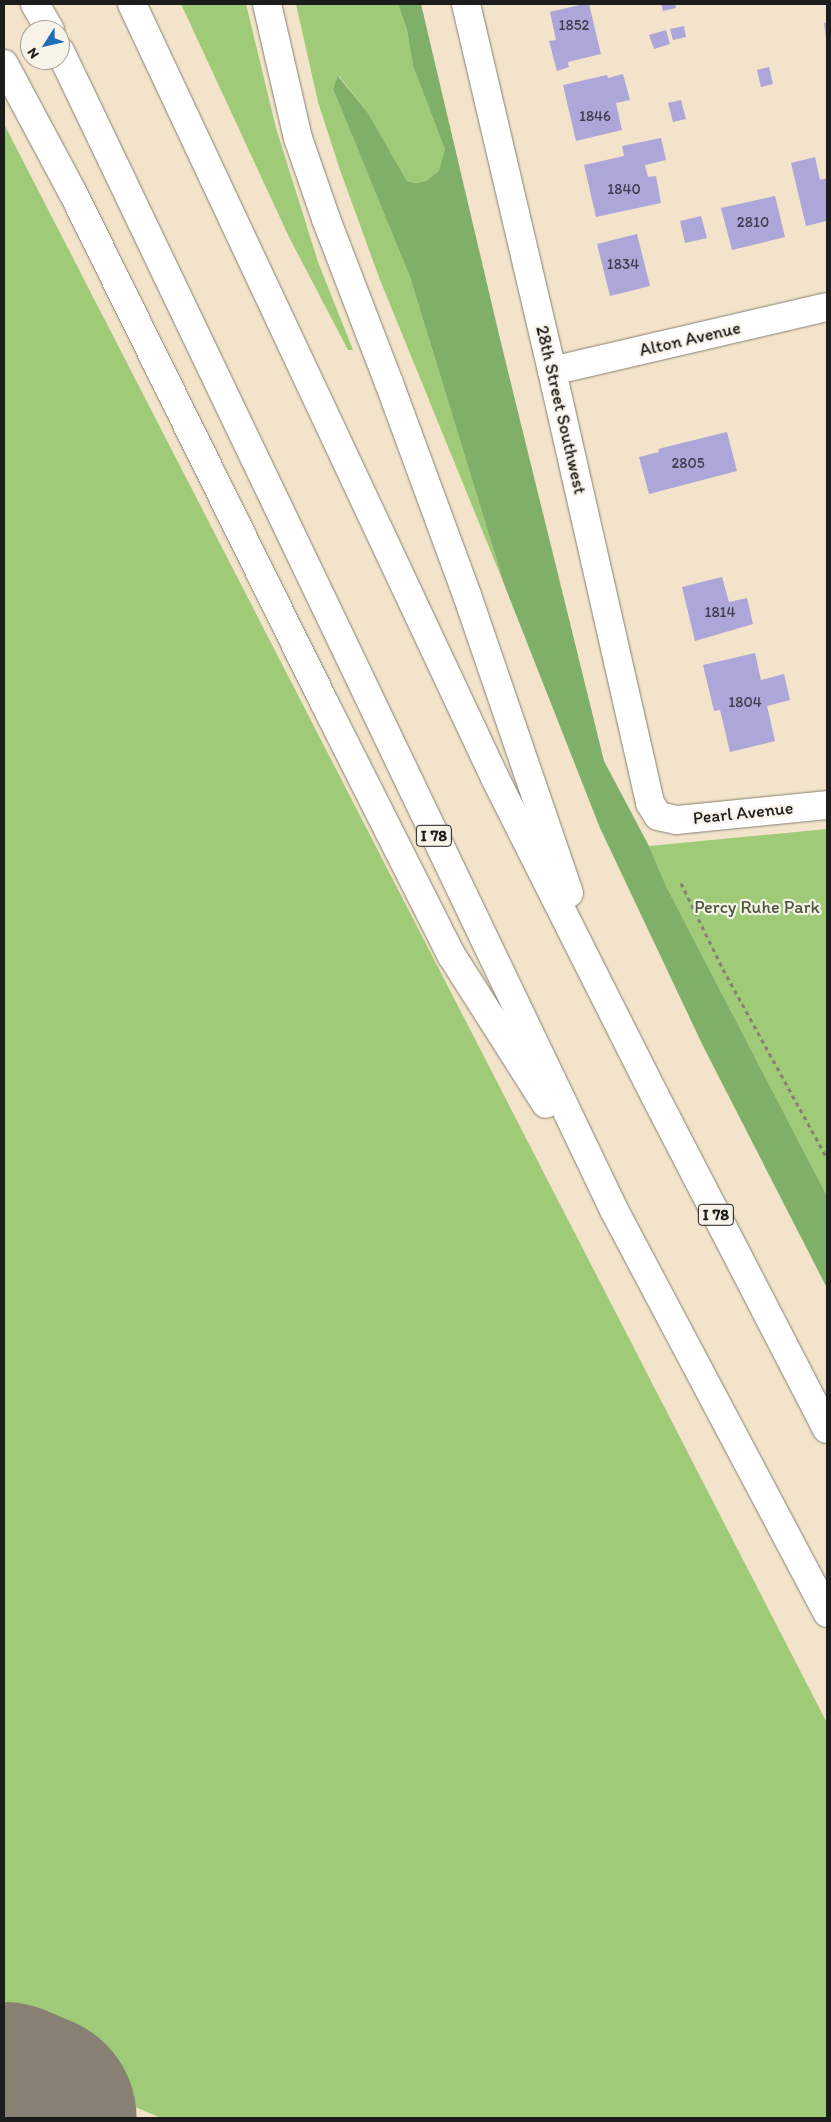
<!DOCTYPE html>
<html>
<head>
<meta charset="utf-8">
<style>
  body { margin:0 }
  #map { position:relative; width:831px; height:2122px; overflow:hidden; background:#f2e3ca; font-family:Itim,sans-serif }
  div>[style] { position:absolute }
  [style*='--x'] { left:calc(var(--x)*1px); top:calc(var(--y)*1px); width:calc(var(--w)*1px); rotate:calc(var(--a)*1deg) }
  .green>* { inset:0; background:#9fcb78 }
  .forest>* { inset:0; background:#7faf68 }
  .runway>* { height:209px; margin:-104.5px; padding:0 104.5px; transform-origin:104.5px; border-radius:104.5px; background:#878073 }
  .building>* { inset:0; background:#ada6d9 }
  .path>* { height:3px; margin-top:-1.5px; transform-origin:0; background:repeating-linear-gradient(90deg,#878073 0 4px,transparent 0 8px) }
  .roads { filter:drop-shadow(0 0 1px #878073) drop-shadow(0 0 1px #878073) }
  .street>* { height:28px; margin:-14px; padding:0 14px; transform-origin:14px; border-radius:14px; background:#fff }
  .highway>* { height:28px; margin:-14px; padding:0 14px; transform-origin:14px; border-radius:14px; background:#fff }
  span { translate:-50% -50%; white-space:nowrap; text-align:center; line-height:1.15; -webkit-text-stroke:4.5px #f7f3e8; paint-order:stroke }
  .number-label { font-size:15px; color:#403e4b }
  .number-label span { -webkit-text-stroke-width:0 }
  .shield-label span { padding:1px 4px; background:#f7f3e8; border:1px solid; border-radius:4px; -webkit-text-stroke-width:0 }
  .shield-label { font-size:16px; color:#1c1c1c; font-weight:700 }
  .street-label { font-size:18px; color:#1c1c1c }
  .park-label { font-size:18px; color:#4a593c }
  .frame { position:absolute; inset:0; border:5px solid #1c1c1c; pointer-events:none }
  .north { position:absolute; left:20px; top:20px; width:50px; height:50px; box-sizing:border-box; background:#f7f3e8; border:1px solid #9f9d96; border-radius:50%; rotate:235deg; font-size:14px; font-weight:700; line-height:20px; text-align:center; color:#1c1c1c }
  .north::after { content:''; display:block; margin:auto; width:18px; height:22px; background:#1f6fb2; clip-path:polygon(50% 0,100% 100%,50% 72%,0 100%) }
</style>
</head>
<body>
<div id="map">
  <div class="green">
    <i style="clip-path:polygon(181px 4px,246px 4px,276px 128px,318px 262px,353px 350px,348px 350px,289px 237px)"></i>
    <i style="clip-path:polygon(296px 4px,398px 4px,407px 30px,413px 66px,445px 150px,440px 171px,426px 181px,416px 183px,407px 181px,368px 113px,339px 76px,333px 89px,410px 277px,504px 584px,380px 280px,340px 170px,318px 102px)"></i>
    <i style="clip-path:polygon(4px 124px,827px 1723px,827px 2118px,161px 2118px,4px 2051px)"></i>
    <i style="clip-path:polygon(827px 829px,827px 1196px,666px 886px,649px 846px)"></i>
  </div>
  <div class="forest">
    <i style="clip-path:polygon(398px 4px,421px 4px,501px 343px,604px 761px,649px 846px,666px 886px,827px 1196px,827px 1288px,704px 1048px,600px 828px,504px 584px,410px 277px,333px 89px,338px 76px,368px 113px,407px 181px,416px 183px,426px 181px,439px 171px,445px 150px,413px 66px,407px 30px)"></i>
  </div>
  <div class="runway">
    <i style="--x:4;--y:2106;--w:30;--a:23"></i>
  </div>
  <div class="building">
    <i style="clip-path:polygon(584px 4px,589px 4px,601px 54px,568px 62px,569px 67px,557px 71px,549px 41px,556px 40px,550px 12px)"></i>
    <i style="clip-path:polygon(661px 4px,675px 4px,676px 8px,663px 11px)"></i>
    <i style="clip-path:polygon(827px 22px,827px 38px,826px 38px,824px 23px)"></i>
    <i style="clip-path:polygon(684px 26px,686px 37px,673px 40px,670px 29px)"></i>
    <i style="clip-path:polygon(666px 30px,670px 44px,654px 49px,649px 35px)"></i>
    <i style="clip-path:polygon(769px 67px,773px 84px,761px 87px,757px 70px)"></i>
    <i style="clip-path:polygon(623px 74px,630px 100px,616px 103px,622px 130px,576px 141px,563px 85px,607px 75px,608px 78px)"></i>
    <i style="clip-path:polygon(681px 100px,686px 119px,673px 122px,668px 103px)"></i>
    <i style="clip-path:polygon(661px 138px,666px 160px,645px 165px,648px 177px,656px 176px,661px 203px,596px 217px,584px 165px,624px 156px,622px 146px)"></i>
    <i style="clip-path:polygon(815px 157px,820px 180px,827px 178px,827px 221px,806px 226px,791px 163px)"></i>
    <i style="clip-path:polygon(775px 196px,785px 237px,732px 250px,721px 208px)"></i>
    <i style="clip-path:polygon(701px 216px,707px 238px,685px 243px,680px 221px)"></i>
    <i style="clip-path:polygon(637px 234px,650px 286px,610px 296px,597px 244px)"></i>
    <i style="clip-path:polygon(727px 432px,737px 471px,649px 494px,639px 457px,659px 452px,658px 449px)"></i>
    <i style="clip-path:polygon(722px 577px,729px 602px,747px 598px,753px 624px,695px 641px,682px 587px)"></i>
    <i style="clip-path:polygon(755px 653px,761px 680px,784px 674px,790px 700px,767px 706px,775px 741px,730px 752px,720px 710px,714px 711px,703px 665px)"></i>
  </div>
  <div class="path">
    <i style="--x:681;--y:883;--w:96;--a:64"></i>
    <i style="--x:723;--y:969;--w:216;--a:61.2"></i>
  </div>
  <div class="roads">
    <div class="street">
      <i style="--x:466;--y:4;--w:377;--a:76.8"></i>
      <i style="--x:552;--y:371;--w:443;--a:77.2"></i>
      <i style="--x:650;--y:803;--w:15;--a:58"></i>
      <i style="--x:658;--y:816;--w:19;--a:12"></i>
      <i style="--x:677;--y:820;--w:151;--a:-5.7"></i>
      <i style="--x:552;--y:371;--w:282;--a:-13.1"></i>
    </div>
    <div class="highway">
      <i style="--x:35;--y:4;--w:30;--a:60"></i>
      <i style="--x:132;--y:4;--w:855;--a:64.87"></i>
      <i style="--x:495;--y:778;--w:354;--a:63.3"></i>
      <i style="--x:654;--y:1094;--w:377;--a:62.7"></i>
      <i style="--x:267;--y:4;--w:138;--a:77"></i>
      <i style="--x:298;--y:138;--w:86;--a:70.9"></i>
      <i style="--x:326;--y:219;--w:176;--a:69"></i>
      <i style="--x:389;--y:383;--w:226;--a:69.8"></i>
      <i style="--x:467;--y:595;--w:315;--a:71.1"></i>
      <i style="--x:60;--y:51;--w:1285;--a:64.45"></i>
      <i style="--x:614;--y:1210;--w:456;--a:62.1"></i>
      <i style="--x:4;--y:64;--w:146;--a:61.9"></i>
      <i style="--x:73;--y:193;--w:570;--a:63.75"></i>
      <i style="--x:325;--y:704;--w:282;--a:63.3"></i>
      <i style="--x:452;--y:956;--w:175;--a:57.6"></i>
    </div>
  </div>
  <div class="number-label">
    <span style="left:574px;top:26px">1852</span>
    <span style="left:595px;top:117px">1846</span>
    <span style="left:624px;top:190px">1840</span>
    <span style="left:753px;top:223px">2810</span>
    <span style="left:623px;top:265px">1834</span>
    <span style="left:688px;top:464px">2805</span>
    <span style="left:720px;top:613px">1814</span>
    <span style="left:745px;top:703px">1804</span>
  </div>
  <div class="shield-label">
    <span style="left:434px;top:836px">I 78</span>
    <span style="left:716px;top:1215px">I 78</span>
  </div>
  <div class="street-label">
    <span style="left:690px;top:339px;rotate:-13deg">Alton Avenue</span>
    <span style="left:561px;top:410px;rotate:77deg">28th Street Southwest</span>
    <span style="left:743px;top:813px;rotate:-6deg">Pearl Avenue</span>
  </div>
  <div class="park-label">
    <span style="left:757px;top:907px">Percy Ruhe Park</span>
  </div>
  <div class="frame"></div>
  <div class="north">N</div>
</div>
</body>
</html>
